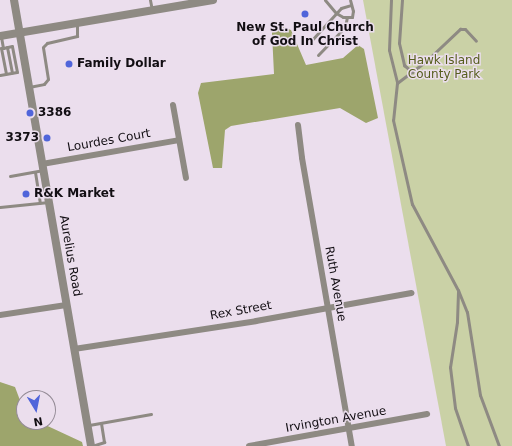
<!DOCTYPE html>
<html>
<head>
<meta charset="utf-8">
<style>
  body { margin:0 }
  #map { position:relative; width:512px; height:446px; overflow:hidden; background:#ebdeed; font-family:"DejaVu Sans",sans-serif }
  div>[style] { position:absolute }
  [style*='--x'] { left:calc(var(--x)*1px); top:calc(var(--y)*1px); width:calc(var(--w)*1px); rotate:calc(var(--a)*1deg) }
  .green>* { inset:0; background:#cad1a6 }
  .forest>* { inset:0; background:#9da56c }
  .service>* { height:3px; margin:-1.5px; padding:0 1.5px; transform-origin:1.5px; border-radius:1.5px; background:#8e8a83 }
  .minor>* { height:6px; margin:-3px; padding:0 3px; transform-origin:3px; border-radius:3px; background:#8e8a83 }
  .tertiary>* { height:8px; margin:-4px; padding:0 4px; transform-origin:4px; border-radius:4px; background:#8e8a83 }
  .dots>* { width:11px; height:11px; translate:-50% -50%; box-sizing:border-box; border:2px solid #ebdeed; border-radius:50% }
  span { translate:-50% -50%; white-space:nowrap; text-align:center; line-height:1.15; -webkit-text-stroke:3px #ebdeed; paint-order:stroke }
  .poi-label { font-size:12px; color:#120e13; font-weight:700 }
  .left { translate:0 -50%; text-align:left }
  .right { translate:-100% -50%; text-align:right }
  .park-label { font-size:12px; color:#565d1d }
  .street-label { font-size:12px; color:#120e13 }
  .north { position:absolute; left:16px; top:390px; width:40px; height:40px; box-sizing:border-box; background:#ebdeed; border:1px solid #948b96; border-radius:50%; rotate:170deg; font-size:11px; font-weight:700; line-height:16px; text-align:center; color:#120e13 }
  .north::after { content:''; display:block; margin:auto; width:14px; height:18px; background:#5065da; clip-path:polygon(50% 0,100% 100%,50% 72%,0 100%) }
</style>
</head>
<body>
<div id="map">
  <div class="green">
    <i style="clip-path:polygon(363px 0,512px 0,512px 446px,446px 446px)"></i>
  </div>
  <div class="forest">
    <i style="clip-path:polygon(277px 25px,291px 30px,306px 65px,343px 58px,358px 45px,364px 49px,378px 118px,366px 123px,340px 108px,231px 126px,225px 130px,222px 168px,213px 168px,198px 93px,201px 83px,274px 74px,272px 33px)"></i>
    <i style="clip-path:polygon(0 382px,15px 387px,24px 411px,24px 422px,39px 422px,82px 442px,83px 446px,0 446px)"></i>
  </div>
  <div class="service">
    <i style="--x:150;--y:0;--w:10;--a:79"></i>
    <i style="--x:325;--y:0;--w:17;--a:50"></i>
    <i style="--x:336;--y:13;--w:8;--a:30"></i>
    <i style="--x:343;--y:17;--w:9;--a:0"></i>
    <i style="--x:352;--y:17;--w:6;--a:-81"></i>
    <i style="--x:353;--y:11;--w:11;--a:-105"></i>
    <i style="--x:391;--y:0;--w:50;--a:92.3"></i>
    <i style="--x:389;--y:50;--w:34;--a:76"></i>
    <i style="--x:397;--y:83;--w:37;--a:96"></i>
    <i style="--x:393;--y:120;--w:86;--a:77.3"></i>
    <i style="--x:412;--y:204;--w:98;--a:61.9"></i>
    <i style="--x:458;--y:290;--w:24;--a:68"></i>
    <i style="--x:467;--y:312;--w:84;--a:81.1"></i>
    <i style="--x:480;--y:395;--w:54;--a:69.6"></i>
    <i style="--x:402;--y:0;--w:43;--a:94"></i>
    <i style="--x:399;--y:43;--w:23;--a:77"></i>
    <i style="--x:404;--y:65;--w:11;--a:41"></i>
    <i style="--x:310;--y:42;--w:46;--a:-47.6"></i>
    <i style="--x:341;--y:8;--w:10;--a:-17"></i>
    <i style="--x:7;--y:47;--w:26;--a:79"></i>
    <i style="--x:3;--y:48;--w:2;--a:180"></i>
    <i style="--x:1;--y:48;--w:26;--a:79"></i>
    <i style="--x:318;--y:55;--w:39;--a:-46"></i>
    <i style="--x:345;--y:27;--w:10;--a:-79"></i>
    <i style="--x:0;--y:75;--w:17;--a:-10"></i>
    <i style="--x:17;--y:72;--w:26;--a:-101"></i>
    <i style="--x:12;--y:46;--w:9;--a:167"></i>
    <i style="--x:3;--y:48;--w:11;--a:-100"></i>
    <i style="--x:397;--y:83;--w:34;--a:-37"></i>
    <i style="--x:424;--y:63;--w:50;--a:-43.4"></i>
    <i style="--x:460;--y:29;--w:5;--a:0"></i>
    <i style="--x:465;--y:29;--w:16;--a:47"></i>
    <i style="--x:29;--y:87;--w:15;--a:-11"></i>
    <i style="--x:44;--y:84;--w:6;--a:-51"></i>
    <i style="--x:48;--y:79;--w:32;--a:-99"></i>
    <i style="--x:43;--y:47;--w:6;--a:-45"></i>
    <i style="--x:47;--y:43;--w:31;--a:-13"></i>
    <i style="--x:77;--y:36;--w:11;--a:-90"></i>
    <i style="--x:35;--y:172;--w:31;--a:81"></i>
    <i style="--x:10;--y:176;--w:34;--a:-10"></i>
    <i style="--x:0;--y:207;--w:49;--a:-5.8"></i>
    <i style="--x:458;--y:292;--w:30;--a:92"></i>
    <i style="--x:457;--y:322;--w:46;--a:98.8"></i>
    <i style="--x:450;--y:367;--w:41;--a:83"></i>
    <i style="--x:455;--y:408;--w:40;--a:71.1"></i>
    <i style="--x:89;--y:425;--w:63;--a:-10.1"></i>
    <i style="--x:92;--y:446;--w:13;--a:-18"></i>
    <i style="--x:104;--y:442;--w:19;--a:-99"></i>
  </div>
  <div class="minor">
    <i style="--x:173;--y:105;--w:74;--a:79.9"></i>
    <i style="--x:298;--y:125;--w:33;--a:83"></i>
    <i style="--x:302;--y:158;--w:292;--a:80.2"></i>
    <i style="--x:42;--y:164;--w:139;--a:-9.9"></i>
    <i style="--x:0;--y:315;--w:67;--a:-8.6"></i>
    <i style="--x:74;--y:349;--w:184;--a:-8.7"></i>
    <i style="--x:256;--y:321;--w:158;--a:-10.2"></i>
    <i style="--x:249;--y:446;--w:181;--a:-10.2"></i>
  </div>
  <div class="tertiary">
    <i style="--x:14;--y:0;--w:453;--a:80.2"></i>
    <i style="--x:0;--y:36;--w:216;--a:-9.6"></i>
  </div>
  <div class="dots">
    <i style="left:305px;top:14px;background:#5065da"></i>
    <i style="left:69px;top:64px;background:#5065da"></i>
    <i style="left:30px;top:113px;background:#5065da"></i>
    <i style="left:47px;top:138px;background:#5065da"></i>
    <i style="left:26px;top:194px;background:#5065da"></i>
  </div>
  <div class="poi-label">
    <span style="left:305px;top:35px">New St. Paul Church<br>of God In Christ</span>
    <span class="left" style="left:77px;top:64px">Family Dollar</span>
    <span class="left" style="left:38px;top:113px">3386</span>
    <span class="right" style="left:39px;top:138px">3373</span>
    <span class="left" style="left:34px;top:194px">R&amp;K Market</span>
  </div>
  <div class="park-label">
    <span style="left:444px;top:68px">Hawk Island<br>County Park</span>
  </div>
  <div class="street-label">
    <span style="left:109px;top:141px;rotate:-10deg">Lourdes Court</span>
    <span style="left:70px;top:256px;rotate:80deg">Aurelius Road</span>
    <span style="left:335px;top:284px;rotate:80deg">Ruth Avenue</span>
    <span style="left:241px;top:311px;rotate:-10deg">Rex Street</span>
    <span style="left:336px;top:420px;rotate:-10deg">Irvington Avenue</span>
  </div>
  <div class="north">N</div>
</div>
</body>
</html>
